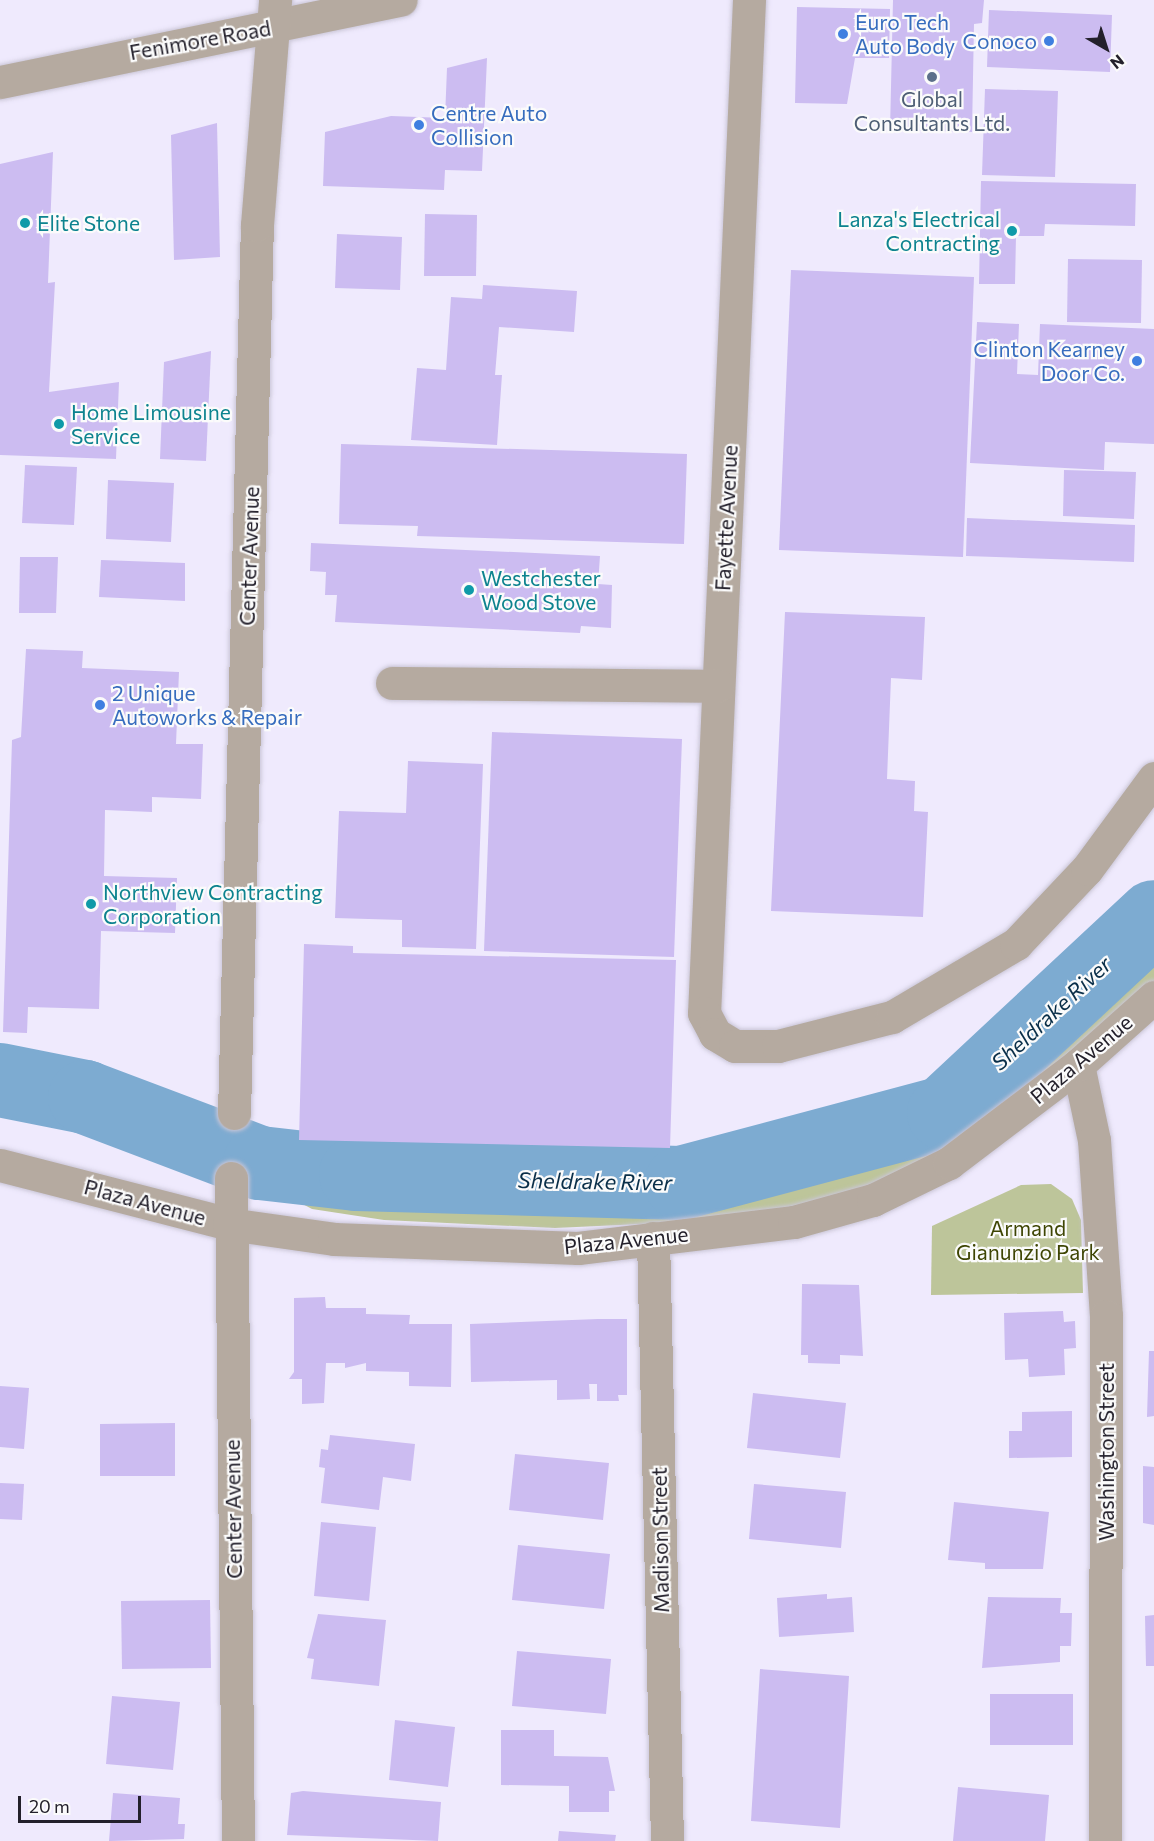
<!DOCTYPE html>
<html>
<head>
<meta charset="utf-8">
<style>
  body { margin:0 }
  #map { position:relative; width:1154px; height:1841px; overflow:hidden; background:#efeafd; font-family:Commissioner,sans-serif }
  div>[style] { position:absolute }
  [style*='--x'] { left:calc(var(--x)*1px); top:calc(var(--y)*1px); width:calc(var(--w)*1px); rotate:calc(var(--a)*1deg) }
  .green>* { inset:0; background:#bdc59a }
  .river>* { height:74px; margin:-37px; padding:0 37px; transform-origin:37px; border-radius:37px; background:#7dabd1 }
  .building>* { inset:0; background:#ccbcf1 }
  .roads { filter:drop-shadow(0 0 2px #cac6d7) drop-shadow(0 0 2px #cac6d7) }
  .minor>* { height:33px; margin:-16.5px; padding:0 16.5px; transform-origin:16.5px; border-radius:16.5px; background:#b5aaa0 }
  .dots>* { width:16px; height:16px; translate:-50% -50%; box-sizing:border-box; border:3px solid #fbfbfb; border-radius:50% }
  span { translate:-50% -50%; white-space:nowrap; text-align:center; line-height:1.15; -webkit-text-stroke:4.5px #fbfbfb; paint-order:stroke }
  .shop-label { font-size:21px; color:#366cbe }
  .left { translate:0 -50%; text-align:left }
  .right { translate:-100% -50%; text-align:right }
  .street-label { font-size:21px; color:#23202b }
  .service-label { font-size:21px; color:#4e5e75 }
  .culture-label { font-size:21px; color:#0d838f }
  .park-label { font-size:21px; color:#3e4503 }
  .water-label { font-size:22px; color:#0a2f49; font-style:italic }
  .north { position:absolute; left:1076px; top:18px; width:60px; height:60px; -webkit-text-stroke:4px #fbfbfb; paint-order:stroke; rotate:141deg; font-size:16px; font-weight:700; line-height:24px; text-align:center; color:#23202b }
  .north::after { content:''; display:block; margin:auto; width:21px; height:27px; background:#23202b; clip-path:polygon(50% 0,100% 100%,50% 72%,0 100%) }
  .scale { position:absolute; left:18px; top:1796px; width:123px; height:27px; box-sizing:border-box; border:3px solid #23202b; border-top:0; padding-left:8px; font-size:18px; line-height:21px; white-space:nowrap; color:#23202b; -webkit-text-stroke:4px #fbfbfb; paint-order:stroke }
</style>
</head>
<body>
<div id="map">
  <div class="green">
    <i style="clip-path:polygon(1154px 890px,1154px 983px,959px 1149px,863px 1193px,728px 1220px,555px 1228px,384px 1220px,312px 1209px,282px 1193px,264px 1168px,248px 1120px,294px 1154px,672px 1167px,932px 1087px)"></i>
    <i style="clip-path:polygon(1051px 1184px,1072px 1199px,1081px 1220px,1083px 1293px,931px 1295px,932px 1226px,1021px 1185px)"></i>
  </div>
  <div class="river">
    <i style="--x:0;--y:1080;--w:87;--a:11.3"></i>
    <i style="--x:85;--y:1097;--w:187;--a:20.7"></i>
    <i style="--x:260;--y:1163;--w:97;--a:6.5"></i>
    <i style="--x:356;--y:1174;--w:325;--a:1.6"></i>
    <i style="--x:681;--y:1183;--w:272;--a:-14.9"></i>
    <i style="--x:944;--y:1113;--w:287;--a:-43"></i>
  </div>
  <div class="building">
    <i style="clip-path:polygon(893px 0,984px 0,982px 23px,974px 24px,972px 132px,890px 130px)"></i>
    <i style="clip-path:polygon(797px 7px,890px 9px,889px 58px,855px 58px,847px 104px,795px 103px)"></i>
    <i style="clip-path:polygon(989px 10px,1112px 15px,1110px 72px,987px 67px)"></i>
    <i style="clip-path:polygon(487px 58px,482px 171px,445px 170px,444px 190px,323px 186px,325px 132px,391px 116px,445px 118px,447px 68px)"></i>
    <i style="clip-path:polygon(985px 89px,1058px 91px,1055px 177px,982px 175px)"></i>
    <i style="clip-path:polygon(217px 123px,220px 257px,174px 260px,171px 135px)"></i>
    <i style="clip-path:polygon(53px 152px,48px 283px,55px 282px,49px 392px,119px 382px,116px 459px,0 455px,0 164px)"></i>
    <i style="clip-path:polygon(981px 181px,1136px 184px,1135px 226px,1045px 224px,1044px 236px,1016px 236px,1015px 284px,979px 284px)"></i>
    <i style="clip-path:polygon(425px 214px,477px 215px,476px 276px,424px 276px)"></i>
    <i style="clip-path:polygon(337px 234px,402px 237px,400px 290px,335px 288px)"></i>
    <i style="clip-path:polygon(1068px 259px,1142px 260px,1141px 323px,1067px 322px)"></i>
    <i style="clip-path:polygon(791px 270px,974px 277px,963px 557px,779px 550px)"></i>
    <i style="clip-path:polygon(483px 285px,577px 291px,574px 332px,499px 327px,495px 375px,502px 375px,497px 445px,411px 440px,417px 368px,446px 370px,451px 297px,482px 299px)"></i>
    <i style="clip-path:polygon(977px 322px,1019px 324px,1017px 374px,1038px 375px,1040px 324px,1154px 329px,1154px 444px,1105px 442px,1104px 470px,970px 463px)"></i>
    <i style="clip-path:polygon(211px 351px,206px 461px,160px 459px,164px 362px)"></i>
    <i style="clip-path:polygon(341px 444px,687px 454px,684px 544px,417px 536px,418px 526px,339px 524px)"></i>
    <i style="clip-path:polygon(25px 465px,77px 467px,74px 525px,22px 523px)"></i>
    <i style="clip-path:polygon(1064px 470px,1136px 472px,1134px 519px,1063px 516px)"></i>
    <i style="clip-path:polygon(108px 480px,174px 483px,171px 542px,106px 539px)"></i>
    <i style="clip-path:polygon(967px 518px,1135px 525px,1134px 562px,966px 556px)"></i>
    <i style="clip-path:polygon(311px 543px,600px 556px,598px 584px,612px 585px,611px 628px,581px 626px,580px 633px,335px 622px,337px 595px,325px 595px,326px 572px,310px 571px)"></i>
    <i style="clip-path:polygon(20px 557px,58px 557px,56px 613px,19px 613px)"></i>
    <i style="clip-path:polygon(101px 560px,185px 563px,185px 601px,99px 597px)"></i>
    <i style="clip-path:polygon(785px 612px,925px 617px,922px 680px,891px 678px,887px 779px,915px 781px,914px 811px,928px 812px,923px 917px,771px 911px)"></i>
    <i style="clip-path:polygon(26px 649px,83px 651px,82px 668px,179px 672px,176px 744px,203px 744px,201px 799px,152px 797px,152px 812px,105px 810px,104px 876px,177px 878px,175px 933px,101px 931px,99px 1009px,28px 1007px,27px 1033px,3px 1032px,12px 740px,21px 737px)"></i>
    <i style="clip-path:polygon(492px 732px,682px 739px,674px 957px,484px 951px)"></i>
    <i style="clip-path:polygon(408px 761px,483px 764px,476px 949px,402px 947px,402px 920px,335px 918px,339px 811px,406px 813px)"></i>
    <i style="clip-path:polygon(304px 944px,353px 946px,353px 953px,676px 960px,670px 1148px,299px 1140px)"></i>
    <i style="clip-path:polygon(802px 1284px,859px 1285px,863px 1356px,840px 1355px,840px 1364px,808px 1363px,808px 1355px,801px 1355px)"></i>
    <i style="clip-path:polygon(325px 1297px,326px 1308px,366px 1308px,366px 1314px,410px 1315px,409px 1324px,452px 1324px,451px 1387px,409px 1386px,409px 1372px,366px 1371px,366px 1363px,345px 1368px,345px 1363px,326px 1363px,324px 1403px,302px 1404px,302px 1379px,289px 1379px,294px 1372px,294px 1298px)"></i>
    <i style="clip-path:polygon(1063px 1311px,1064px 1322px,1075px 1321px,1076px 1348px,1064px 1349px,1065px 1375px,1029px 1377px,1028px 1359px,1005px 1360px,1004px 1313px)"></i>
    <i style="clip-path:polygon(598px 1319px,627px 1319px,627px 1395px,618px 1395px,619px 1401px,597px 1401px,597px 1384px,589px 1384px,590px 1399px,557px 1400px,557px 1380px,471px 1382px,470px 1324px)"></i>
    <i style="clip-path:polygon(1149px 1351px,1154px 1351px,1154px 1416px,1147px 1417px)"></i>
    <i style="clip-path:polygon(0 1386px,29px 1388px,24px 1449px,0 1447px)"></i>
    <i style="clip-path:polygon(753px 1393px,846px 1403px,840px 1458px,747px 1448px)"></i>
    <i style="clip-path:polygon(1072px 1411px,1072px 1457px,1009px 1458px,1009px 1431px,1022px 1431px,1022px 1412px)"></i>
    <i style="clip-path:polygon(175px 1423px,175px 1476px,100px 1476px,100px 1424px)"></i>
    <i style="clip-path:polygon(330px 1435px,415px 1444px,411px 1481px,383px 1477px,379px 1510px,321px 1503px,325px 1468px,319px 1467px,321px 1449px,328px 1450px)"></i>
    <i style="clip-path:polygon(515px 1454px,609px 1463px,603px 1520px,509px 1510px)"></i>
    <i style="clip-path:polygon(1143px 1466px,1154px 1467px,1154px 1525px,1143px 1523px)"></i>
    <i style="clip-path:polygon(0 1483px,24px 1484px,22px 1520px,0 1519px)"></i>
    <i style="clip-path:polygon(754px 1484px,846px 1492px,841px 1548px,749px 1539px)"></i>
    <i style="clip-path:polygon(954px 1502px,1049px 1512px,1043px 1569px,985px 1569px,985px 1563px,948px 1560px)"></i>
    <i style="clip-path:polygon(321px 1522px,376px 1527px,369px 1601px,314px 1596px)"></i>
    <i style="clip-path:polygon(518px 1545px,610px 1554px,604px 1609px,512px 1600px)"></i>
    <i style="clip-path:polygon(827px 1594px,827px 1599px,852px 1597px,854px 1632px,779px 1637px,777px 1598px)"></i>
    <i style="clip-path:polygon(988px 1597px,1061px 1598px,1060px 1613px,1072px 1613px,1071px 1646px,1060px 1646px,1060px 1662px,982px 1668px)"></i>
    <i style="clip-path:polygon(210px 1600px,211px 1668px,122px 1669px,121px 1601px)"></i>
    <i style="clip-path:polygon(318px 1614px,386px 1620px,379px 1686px,311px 1679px,314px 1659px,307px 1658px)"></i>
    <i style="clip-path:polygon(1154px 1615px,1154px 1666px,1146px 1666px,1145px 1616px)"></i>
    <i style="clip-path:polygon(517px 1651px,611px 1659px,606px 1714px,512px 1706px)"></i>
    <i style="clip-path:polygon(760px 1669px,849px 1676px,840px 1828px,751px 1821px)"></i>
    <i style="clip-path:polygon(990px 1694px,1073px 1694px,1073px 1745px,990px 1745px)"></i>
    <i style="clip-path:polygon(112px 1696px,180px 1702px,173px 1770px,106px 1764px)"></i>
    <i style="clip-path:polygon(395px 1720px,455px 1727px,448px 1787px,389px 1780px)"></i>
    <i style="clip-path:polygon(501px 1730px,554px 1730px,554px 1756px,608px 1757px,615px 1791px,609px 1791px,609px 1812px,569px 1812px,569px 1786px,501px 1785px)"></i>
    <i style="clip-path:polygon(958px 1787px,1049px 1795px,1045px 1841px,953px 1841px)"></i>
    <i style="clip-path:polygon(303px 1791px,441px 1802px,438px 1841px,287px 1835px,291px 1793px)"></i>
    <i style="clip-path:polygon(113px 1793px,180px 1798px,178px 1824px,185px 1824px,184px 1839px,109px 1841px)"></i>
    <i style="clip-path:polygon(559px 1831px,616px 1835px,615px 1841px,558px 1841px)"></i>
  </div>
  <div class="roads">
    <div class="minor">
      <i style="--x:749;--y:0;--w:1014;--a:92.54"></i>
      <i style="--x:704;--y:1013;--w:24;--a:62"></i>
      <i style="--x:715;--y:1034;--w:23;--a:31"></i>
      <i style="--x:735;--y:1046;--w:43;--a:0"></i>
      <i style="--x:778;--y:1046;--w:118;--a:-14.3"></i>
      <i style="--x:892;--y:1017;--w:144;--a:-30.5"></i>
      <i style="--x:1016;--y:944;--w:103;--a:-46.6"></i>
      <i style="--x:1087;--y:869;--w:113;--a:-53.6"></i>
      <i style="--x:0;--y:82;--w:409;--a:-11.6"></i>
      <i style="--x:392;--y:683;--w:326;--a:0.5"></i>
      <i style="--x:1078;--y:1065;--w:77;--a:78"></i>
      <i style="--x:1094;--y:1140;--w:176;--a:86.1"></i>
      <i style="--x:1106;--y:1316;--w:525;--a:90.11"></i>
      <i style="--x:234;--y:1113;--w:888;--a:-88.52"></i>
      <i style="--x:257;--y:225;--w:226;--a:-85.4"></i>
      <i style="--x:0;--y:1165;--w:236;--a:14.4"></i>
      <i style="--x:229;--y:1224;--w:106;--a:8.1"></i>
      <i style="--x:334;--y:1239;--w:244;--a:2.1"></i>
      <i style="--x:578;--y:1248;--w:218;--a:-6.9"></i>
      <i style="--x:794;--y:1222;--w:82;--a:-15.6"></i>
      <i style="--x:873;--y:1200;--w:85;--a:-26"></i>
      <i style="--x:949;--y:1163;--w:162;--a:-37.2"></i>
      <i style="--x:1078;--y:1065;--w:102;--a:-41.8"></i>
      <i style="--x:231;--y:1178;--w:663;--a:89.4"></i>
      <i style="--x:653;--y:1238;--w:603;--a:88.67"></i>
    </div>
  </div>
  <div class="dots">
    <i style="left:843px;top:34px;background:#3f7fe0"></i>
    <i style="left:1049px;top:41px;background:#3f7fe0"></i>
    <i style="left:932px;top:77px;background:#5c6f8a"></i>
    <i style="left:419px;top:125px;background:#3f7fe0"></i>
    <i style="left:25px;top:223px;background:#0f9aa8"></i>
    <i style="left:1012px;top:231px;background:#0f9aa8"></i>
    <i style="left:1137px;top:361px;background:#3f7fe0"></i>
    <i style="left:59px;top:424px;background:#0f9aa8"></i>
    <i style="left:469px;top:590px;background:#0f9aa8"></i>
    <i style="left:100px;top:705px;background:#3f7fe0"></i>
    <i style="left:91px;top:904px;background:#0f9aa8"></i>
  </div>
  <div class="shop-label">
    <span class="left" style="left:855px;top:34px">Euro Tech<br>Auto Body</span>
    <span class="right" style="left:1037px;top:41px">Conoco</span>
    <span class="left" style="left:431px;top:125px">Centre Auto<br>Collision</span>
    <span class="right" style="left:1125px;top:361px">Clinton Kearney<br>Door Co.</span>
    <span class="left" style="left:112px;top:705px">2 Unique<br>Autoworks &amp; Repair</span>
  </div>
  <div class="street-label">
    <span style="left:200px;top:40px;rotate:-10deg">Fenimore Road</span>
    <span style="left:726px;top:518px;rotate:-87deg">Fayette Avenue</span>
    <span style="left:249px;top:556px;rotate:-88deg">Center Avenue</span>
    <span style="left:1081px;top:1059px;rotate:-40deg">Plaza Avenue</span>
    <span style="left:145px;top:1202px;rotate:15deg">Plaza Avenue</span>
    <span style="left:626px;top:1240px;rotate:-6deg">Plaza Avenue</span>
    <span style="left:1106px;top:1452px;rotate:-90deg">Washington Street</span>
    <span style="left:233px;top:1509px;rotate:-91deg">Center Avenue</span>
    <span style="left:660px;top:1540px;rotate:-91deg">Madison Street</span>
  </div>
  <div class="service-label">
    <span style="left:932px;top:111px">Global<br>Consultants Ltd.</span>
  </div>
  <div class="culture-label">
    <span class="right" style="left:1000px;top:231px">Lanza's Electrical<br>Contracting</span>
    <span class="left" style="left:37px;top:223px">Elite Stone</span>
    <span class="left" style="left:71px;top:424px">Home Limousine<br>Service</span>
    <span class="left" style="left:481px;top:590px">Westchester<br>Wood Stove</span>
    <span class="left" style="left:103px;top:904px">Northview Contracting<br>Corporation</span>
  </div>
  <div class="park-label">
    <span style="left:1028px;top:1240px">Armand<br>Gianunzio Park</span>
  </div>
  <div class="water-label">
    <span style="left:1051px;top:1013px;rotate:-43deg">Sheldrake River</span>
    <span style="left:595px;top:1181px;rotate:1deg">Sheldrake River</span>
  </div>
  <div class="north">N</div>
  <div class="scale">20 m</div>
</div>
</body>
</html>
